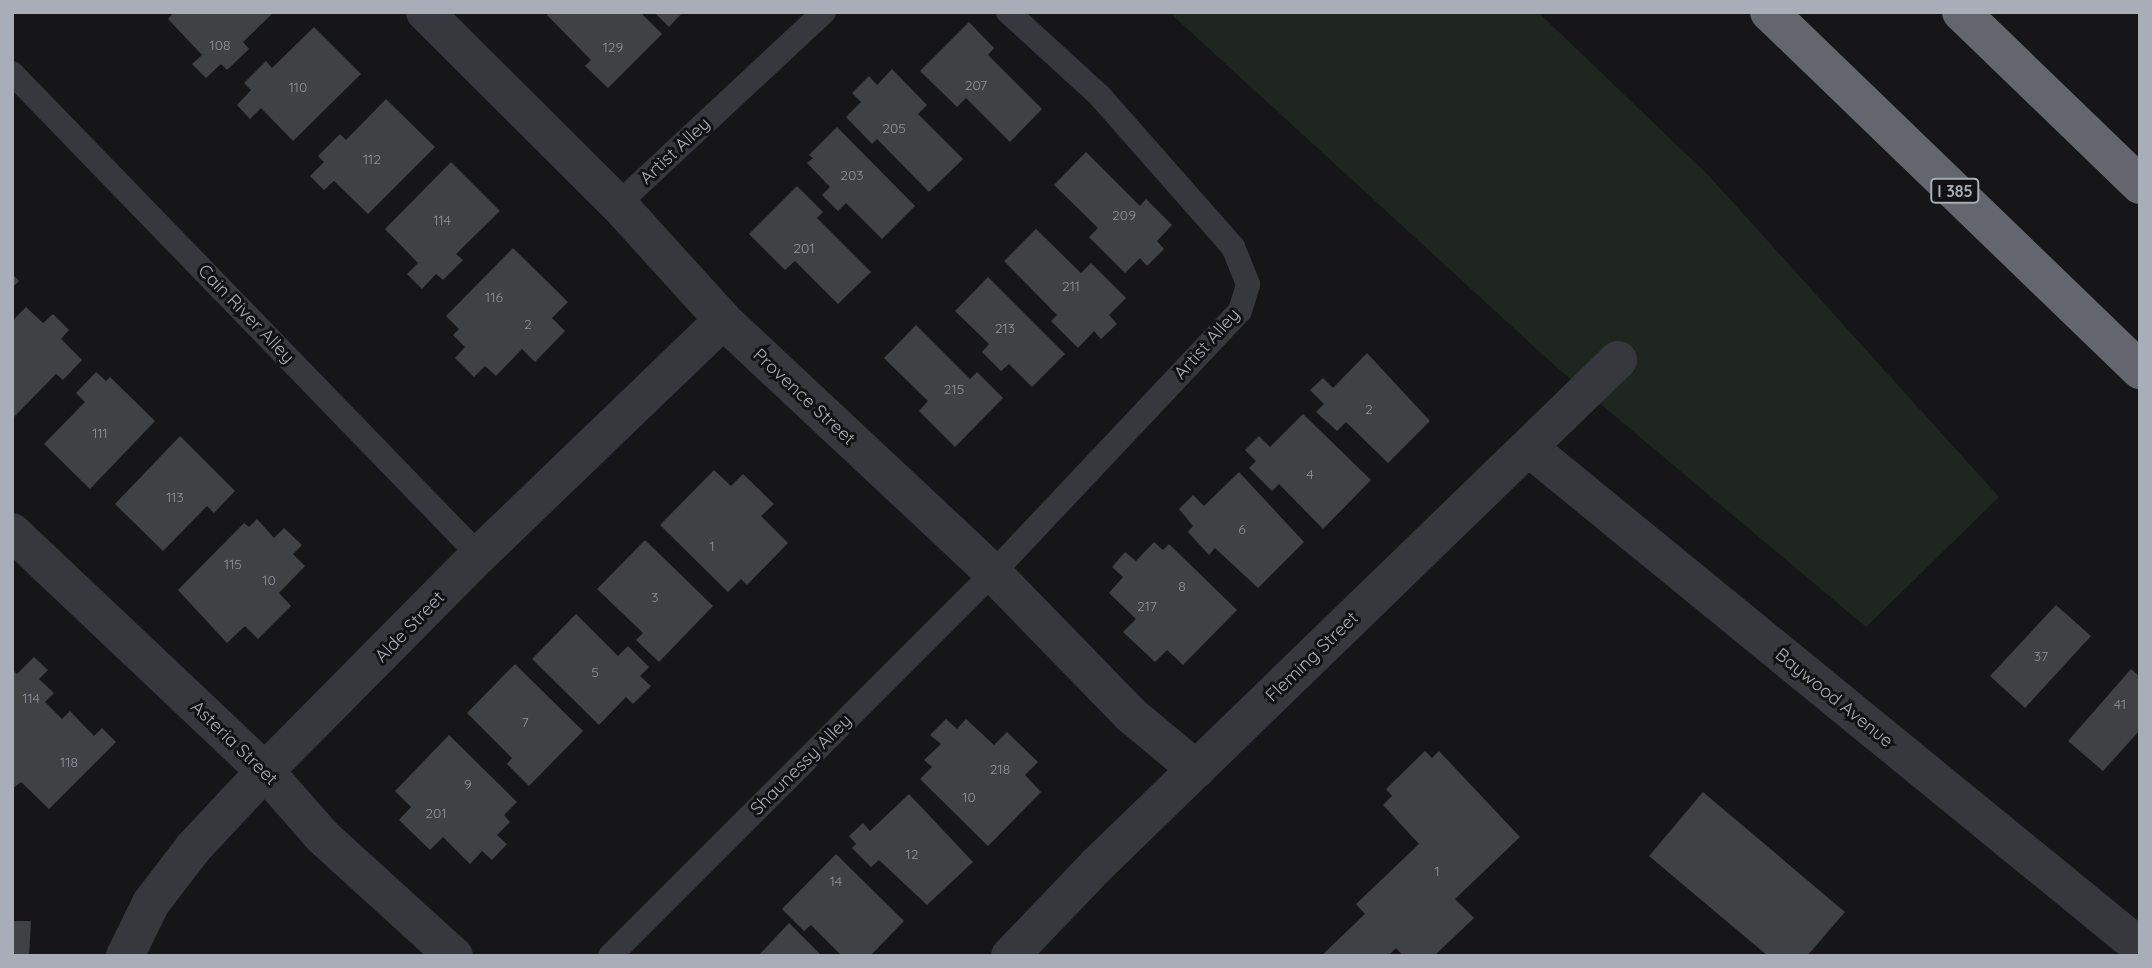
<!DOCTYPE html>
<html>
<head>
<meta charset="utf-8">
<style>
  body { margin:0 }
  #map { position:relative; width:2152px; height:968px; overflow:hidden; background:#161618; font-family:Quicksand,sans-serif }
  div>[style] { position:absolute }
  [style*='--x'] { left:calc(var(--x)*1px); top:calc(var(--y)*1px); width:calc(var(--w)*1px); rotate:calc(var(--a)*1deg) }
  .green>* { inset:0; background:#1e261f }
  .building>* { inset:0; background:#404145 }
  .lane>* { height:24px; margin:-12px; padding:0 12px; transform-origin:12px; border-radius:12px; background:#37383d }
  .street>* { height:38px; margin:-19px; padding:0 19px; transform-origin:19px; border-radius:19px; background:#37383d }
  .highway>* { height:38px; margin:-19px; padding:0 19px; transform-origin:19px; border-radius:19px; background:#63666e }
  span { translate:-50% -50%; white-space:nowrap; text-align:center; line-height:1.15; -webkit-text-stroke:6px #111113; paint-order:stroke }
  .number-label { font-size:14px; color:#8e929b }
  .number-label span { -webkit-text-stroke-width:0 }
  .shield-label span { padding:2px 5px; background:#111113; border:2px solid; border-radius:5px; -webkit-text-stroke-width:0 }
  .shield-label { font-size:16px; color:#a8adb8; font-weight:700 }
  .street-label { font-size:18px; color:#a8adb8 }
  .frame { position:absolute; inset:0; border:14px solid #a8adb8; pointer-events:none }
</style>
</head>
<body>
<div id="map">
  <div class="green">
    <i style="clip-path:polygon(1169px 12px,1538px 12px,1709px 176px,1999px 497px,1866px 627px,1553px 364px)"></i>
  </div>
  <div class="building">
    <i style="clip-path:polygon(174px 12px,274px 12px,243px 42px,249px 49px,227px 70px,221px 64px,206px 78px,192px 64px,202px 55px,168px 19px)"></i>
    <i style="clip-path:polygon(550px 12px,640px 12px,662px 34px,608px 88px,585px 66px,591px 60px,547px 15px)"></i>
    <i style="clip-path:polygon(654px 12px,683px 12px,669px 27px)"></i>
    <i style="clip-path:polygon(969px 22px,994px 48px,988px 55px,1042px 109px,1010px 142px,966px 98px,957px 107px,920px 71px)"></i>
    <i style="clip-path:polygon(314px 27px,361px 74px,293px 141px,261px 108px,250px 119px,237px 105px,251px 90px,244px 83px,266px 61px,272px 68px)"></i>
    <i style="clip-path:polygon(892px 69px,927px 105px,918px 114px,963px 159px,929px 192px,877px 139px,872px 144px,846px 117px,861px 102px,852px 93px,869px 76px,877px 85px)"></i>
    <i style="clip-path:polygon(386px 99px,435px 147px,368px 214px,334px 181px,324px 190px,310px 176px,324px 162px,318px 156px,340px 134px,346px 140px)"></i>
    <i style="clip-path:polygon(837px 127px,915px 206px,882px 239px,846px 203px,838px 211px,822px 195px,830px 187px,807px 163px,813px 158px,809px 155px)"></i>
    <i style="clip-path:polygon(1086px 152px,1140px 206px,1146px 199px,1172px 225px,1157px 241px,1164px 249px,1147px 266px,1140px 258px,1125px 273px,1089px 237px,1098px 228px,1054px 185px)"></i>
    <i style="clip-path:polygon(451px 162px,500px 211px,456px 254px,463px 260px,443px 280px,436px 274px,422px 289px,407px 274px,418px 263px,385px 229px)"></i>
    <i style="clip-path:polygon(797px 186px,823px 212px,817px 218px,871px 272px,838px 304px,795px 261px,785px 270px,749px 234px)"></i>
    <i style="clip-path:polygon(1036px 229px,1081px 273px,1091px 263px,1126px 298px,1109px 315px,1117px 324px,1101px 339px,1094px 331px,1078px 348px,1051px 321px,1057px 315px,1004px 261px)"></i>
    <i style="clip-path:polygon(513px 248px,568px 302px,552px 318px,565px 331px,535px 362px,522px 349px,496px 376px,485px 366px,474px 377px,455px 358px,465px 347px,453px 335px,459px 329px,446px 316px)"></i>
    <i style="clip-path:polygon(12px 274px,19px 281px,12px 288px)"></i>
    <i style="clip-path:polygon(988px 277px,1065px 354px,1032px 387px,1009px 364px,1001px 371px,982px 352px,989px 344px,955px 311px)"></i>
    <i style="clip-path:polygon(26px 307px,43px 323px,53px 314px,69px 330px,61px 339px,82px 360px,63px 380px,56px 374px,12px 419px,12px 321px)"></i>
    <i style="clip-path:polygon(916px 325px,970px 379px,977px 372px,1003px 398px,955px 447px,919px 411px,928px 401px,884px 358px)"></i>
    <i style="clip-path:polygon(1367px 353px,1430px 421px,1388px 463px,1346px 422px,1337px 431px,1316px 412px,1324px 404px,1310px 390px,1323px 378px,1333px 388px)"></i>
    <i style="clip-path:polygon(96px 372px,106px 381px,110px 377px,155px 421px,90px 489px,44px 444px,85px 402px,76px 393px)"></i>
    <i style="clip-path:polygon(1303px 414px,1371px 480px,1323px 529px,1279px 484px,1272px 491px,1249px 468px,1256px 461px,1245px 450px,1259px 436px,1270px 447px)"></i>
    <i style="clip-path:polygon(180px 436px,235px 491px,214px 513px,207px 506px,163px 551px,115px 504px)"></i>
    <i style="clip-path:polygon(714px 470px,731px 486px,743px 474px,774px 504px,761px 516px,788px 543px,747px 585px,741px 579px,728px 592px,660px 525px)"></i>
    <i style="clip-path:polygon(1239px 472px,1304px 542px,1258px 588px,1215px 548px,1209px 555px,1188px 532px,1193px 526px,1179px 509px,1193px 495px,1204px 506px)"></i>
    <i style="clip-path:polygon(257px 519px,274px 538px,284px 528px,302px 545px,293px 554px,305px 566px,279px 593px,291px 606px,258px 639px,245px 626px,227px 643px,178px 590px,244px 523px,249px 527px)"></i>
    <i style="clip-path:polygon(645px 540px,713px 606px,659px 662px,636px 640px,643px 633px,597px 589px)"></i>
    <i style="clip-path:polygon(1154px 542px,1163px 550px,1169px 544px,1237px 610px,1183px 665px,1167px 650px,1155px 662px,1123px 632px,1136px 619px,1109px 593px,1123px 577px,1112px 567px,1125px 552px,1136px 561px)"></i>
    <i style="clip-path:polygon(2056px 605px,2091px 636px,2025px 708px,1990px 676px)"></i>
    <i style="clip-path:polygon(576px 614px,618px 656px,628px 646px,649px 667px,640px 676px,651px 686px,633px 704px,626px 697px,599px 725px,532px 659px)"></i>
    <i style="clip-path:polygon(34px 657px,48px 670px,39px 679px,54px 693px,45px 702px,62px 719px,70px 711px,94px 736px,102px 728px,116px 742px,49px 809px,21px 782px,12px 789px,12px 669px,17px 674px)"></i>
    <i style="clip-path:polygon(515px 664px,583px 731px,529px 786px,507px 764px,512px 758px,467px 713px)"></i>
    <i style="clip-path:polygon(2131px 669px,2140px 677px,2140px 730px,2103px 771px,2068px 741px)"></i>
    <i style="clip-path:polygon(946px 719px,957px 729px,966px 719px,994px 745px,1007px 732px,1038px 762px,1025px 775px,1041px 792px,988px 846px,920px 779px,932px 767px,924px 760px,941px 744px,930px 735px)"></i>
    <i style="clip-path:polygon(449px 735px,517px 802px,504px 815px,510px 822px,497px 835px,507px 844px,492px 860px,482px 851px,470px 864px,443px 837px,430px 850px,399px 820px,411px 807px,395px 791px)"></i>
    <i style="clip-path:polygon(1425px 751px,1432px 758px,1439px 751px,1520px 837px,1455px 899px,1474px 918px,1434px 956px,1403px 956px,1396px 948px,1388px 956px,1321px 956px,1365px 914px,1356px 904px,1419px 844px,1383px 805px,1392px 796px,1386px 789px)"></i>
    <i style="clip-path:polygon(1703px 792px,1845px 912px,1807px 956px,1768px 956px,1649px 856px)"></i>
    <i style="clip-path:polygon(909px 794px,973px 862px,927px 905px,879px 860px,871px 867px,852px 848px,856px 844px,849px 836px,863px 823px,870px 831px)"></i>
    <i style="clip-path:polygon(836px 854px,904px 921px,870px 956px,842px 956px,811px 925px,804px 931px,782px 909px)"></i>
    <i style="clip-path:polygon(12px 921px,31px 921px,29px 956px,12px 956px)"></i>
    <i style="clip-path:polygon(789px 923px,822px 956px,758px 956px)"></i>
  </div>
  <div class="lane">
    <i style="--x:12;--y:73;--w:671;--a:45.91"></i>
    <i style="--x:618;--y:204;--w:282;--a:-43"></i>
    <i style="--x:610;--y:956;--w:542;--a:-45"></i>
    <i style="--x:993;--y:573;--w:360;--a:-46.7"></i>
    <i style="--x:1240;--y:311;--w:28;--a:-73"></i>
    <i style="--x:1248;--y:284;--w:40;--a:-112"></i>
    <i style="--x:1233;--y:247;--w:201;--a:-131.4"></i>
    <i style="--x:1100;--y:96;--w:125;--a:-137.6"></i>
  </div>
  <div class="street">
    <i style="--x:425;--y:12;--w:272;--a:44.9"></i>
    <i style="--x:618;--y:204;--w:156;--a:47.8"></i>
    <i style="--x:723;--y:320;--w:370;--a:43.1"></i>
    <i style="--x:993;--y:573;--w:198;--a:45.8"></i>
    <i style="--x:1131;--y:715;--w:85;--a:39.7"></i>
    <i style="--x:1529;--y:448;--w:789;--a:39.24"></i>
    <i style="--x:12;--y:532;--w:348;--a:43.4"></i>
    <i style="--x:265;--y:771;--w:88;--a:48.7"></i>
    <i style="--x:323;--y:837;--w:177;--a:42.3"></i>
    <i style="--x:125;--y:956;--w:59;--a:-63.9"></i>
    <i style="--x:151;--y:903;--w:71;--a:-52.5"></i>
    <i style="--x:194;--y:847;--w:104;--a:-46.9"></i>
    <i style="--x:265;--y:771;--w:304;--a:-45.3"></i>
    <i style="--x:479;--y:555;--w:339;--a:-43.9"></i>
    <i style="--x:1010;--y:956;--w:124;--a:-46.3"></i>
    <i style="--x:1096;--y:866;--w:727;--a:-44.11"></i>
  </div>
  <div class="highway">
    <i style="--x:1769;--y:12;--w:516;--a:43.98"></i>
    <i style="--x:1961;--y:12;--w:249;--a:44"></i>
  </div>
  <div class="number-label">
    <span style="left:220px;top:45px">108</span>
    <span style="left:613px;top:47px">129</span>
    <span style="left:976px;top:85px">207</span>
    <span style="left:298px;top:87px">110</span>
    <span style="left:894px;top:128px">205</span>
    <span style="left:372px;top:159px">112</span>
    <span style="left:852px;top:175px">203</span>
    <span style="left:1124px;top:215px">209</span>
    <span style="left:442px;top:220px">114</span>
    <span style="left:804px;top:248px">201</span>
    <span style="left:1071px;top:286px">211</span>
    <span style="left:494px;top:297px">116</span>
    <span style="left:528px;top:324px">2</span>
    <span style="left:1005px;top:328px">213</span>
    <span style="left:954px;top:389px">215</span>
    <span style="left:1369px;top:409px">2</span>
    <span style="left:100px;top:433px">111</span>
    <span style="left:1310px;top:474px">4</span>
    <span style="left:175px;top:497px">113</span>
    <span style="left:1242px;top:529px">6</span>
    <span style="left:712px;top:546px">1</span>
    <span style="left:233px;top:564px">115</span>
    <span style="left:269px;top:580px">10</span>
    <span style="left:1182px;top:586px">8</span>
    <span style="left:655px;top:597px">3</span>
    <span style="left:1147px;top:606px">217</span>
    <span style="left:2041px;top:656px">37</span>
    <span style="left:595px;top:672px">5</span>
    <span style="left:31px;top:698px">114</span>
    <span style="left:2120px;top:704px">41</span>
    <span style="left:525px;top:722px">7</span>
    <span style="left:69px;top:762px">118</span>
    <span style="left:1000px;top:769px">218</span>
    <span style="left:468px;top:784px">9</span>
    <span style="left:969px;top:797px">10</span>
    <span style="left:436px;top:813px">201</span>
    <span style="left:912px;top:854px">12</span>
    <span style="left:1437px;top:871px">1</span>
    <span style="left:836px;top:881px">14</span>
  </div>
  <div class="shield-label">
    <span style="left:1955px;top:191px">I 385</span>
  </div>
  <div class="street-label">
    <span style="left:675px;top:151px;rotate:-43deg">Artist Alley</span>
    <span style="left:246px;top:314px;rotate:46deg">Cain River Alley</span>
    <span style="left:1207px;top:344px;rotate:-48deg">Artist Alley</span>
    <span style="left:804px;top:397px;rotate:43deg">Provence Street</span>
    <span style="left:410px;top:627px;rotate:-46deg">Alde Street</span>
    <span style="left:1312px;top:657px;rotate:-44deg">Fleming Street</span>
    <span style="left:1834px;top:698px;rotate:39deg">Baywood Avenue</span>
    <span style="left:234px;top:743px;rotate:44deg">Asteria Street</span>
    <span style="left:801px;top:765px;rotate:-45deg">Shaunessy Alley</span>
  </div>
  <div class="frame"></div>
</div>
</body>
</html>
